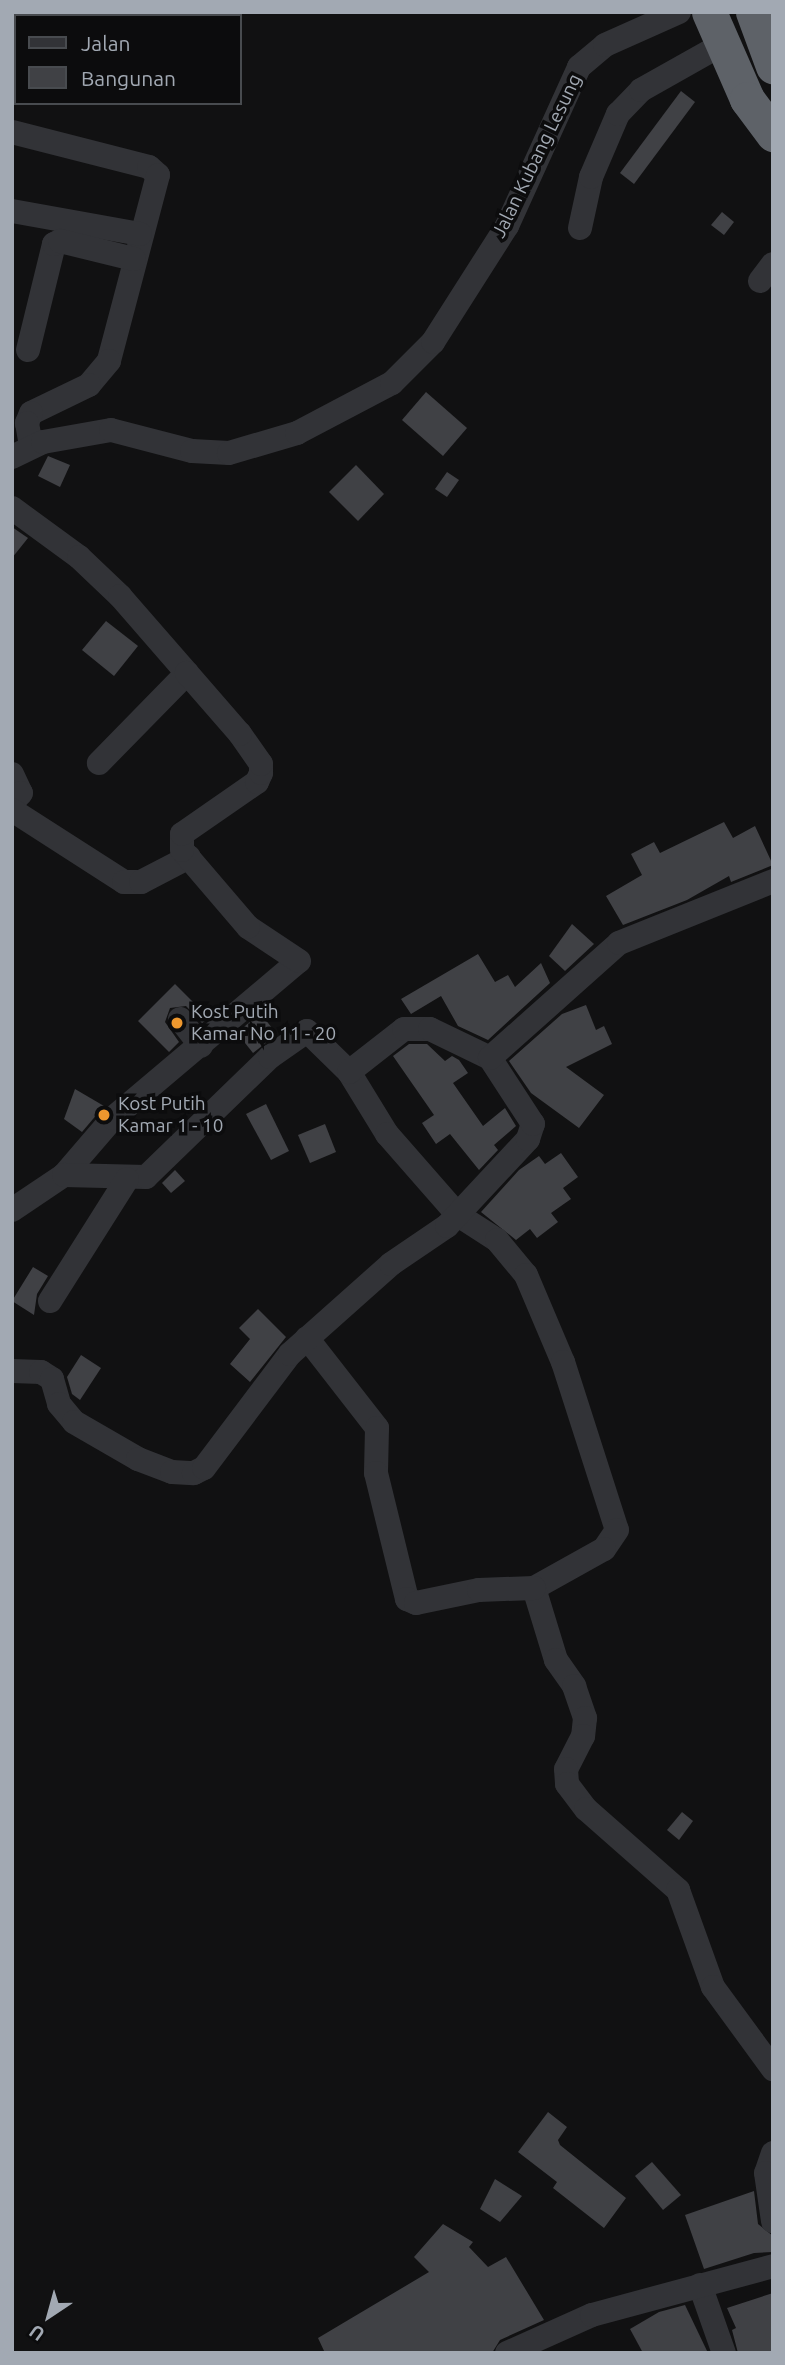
<!DOCTYPE html>
<html>
<head>
<meta charset="utf-8">
<style>
  body { margin:0 }
  #map { position:relative; width:785px; height:2365px; overflow:hidden; background:#111112; font-family:Ubuntu,sans-serif }
  div>[style] { position:absolute }
  [style*='--x'] { left:calc(var(--x)*1px); top:calc(var(--y)*1px); width:calc(var(--w)*1px); rotate:calc(var(--a)*1deg) }
  .building>* { inset:0; background:#404145 }
  .minor>* { height:24px; margin:-12px; padding:0 12px; transform-origin:12px; border-radius:12px; background:#323337 }
  .highway>* { height:35px; margin:-17.5px; padding:0 17.5px; transform-origin:17.5px; border-radius:17.5px; background:#5e6268 }
  .dots>* { width:19px; height:19px; translate:-50% -50%; box-sizing:border-box; border:4px solid #0c0c0d; border-radius:50% }
  span { translate:-50% -50%; white-space:nowrap; text-align:center; line-height:1.15; -webkit-text-stroke:7px #0c0c0d; paint-order:stroke }
  .street-label { font-size:19px; color:#a2a9b3 }
  .poi-label { font-size:19px; color:#a2a9b3 }
  .left { translate:0 -50%; text-align:left }
  .frame { position:absolute; inset:0; border:14px solid #a2a9b3; pointer-events:none }
  .legend { position:absolute; left:14px; top:14px; width:228px; height:91px; box-sizing:border-box; background:#0c0c0d; border:2px solid #484b4f; margin:0; padding:9px 12px; list-style:none; font-size:21px; color:#a2a9b3 }
  .legend li { display:flex; align-items:center; gap:14px; height:35px }
  .legend b { width:35px; border:2px solid #484b4f }
  .north { position:absolute; left:14px; top:2281px; width:70px; height:70px; -webkit-text-stroke:5px #0c0c0d; paint-order:stroke; rotate:216deg; font-size:19px; font-weight:700; line-height:28px; text-align:center; color:#a2a9b3 }
  .north::after { content:''; display:block; margin:auto; width:24px; height:32px; background:#a2a9b3; clip-path:polygon(50% 0,100% 100%,50% 72%,0 100%) }
</style>
</head>
<body>
<div id="map">
  <div class="building">
    <i style="clip-path:polygon(681px 91px,695px 102px,634px 184px,620px 173px)"></i>
    <i style="clip-path:polygon(722px 212px,734px 222px,724px 235px,711px 225px)"></i>
    <i style="clip-path:polygon(426px 392px,467px 428px,443px 456px,402px 420px)"></i>
    <i style="clip-path:polygon(48px 456px,70px 465px,60px 487px,38px 476px)"></i>
    <i style="clip-path:polygon(356px 465px,384px 494px,358px 521px,329px 492px)"></i>
    <i style="clip-path:polygon(447px 472px,459px 480px,447px 497px,435px 489px)"></i>
    <i style="clip-path:polygon(12px 527px,28px 538px,12px 558px)"></i>
    <i style="clip-path:polygon(106px 621px,138px 646px,114px 676px,82px 650px)"></i>
    <i style="clip-path:polygon(724px 822px,733px 838px,755px 826px,773px 865px,731px 882px,729px 876px,687px 900px,623px 925px,606px 896px,642px 875px,631px 854px,654px 842px,660px 853px)"></i>
    <i style="clip-path:polygon(572px 924px,594px 944px,565px 971px,549px 956px)"></i>
    <i style="clip-path:polygon(478px 954px,495px 982px,508px 975px,515px 987px,541px 963px,550px 983px,488px 1040px,458px 1026px,441px 996px,411px 1014px,401px 999px)"></i>
    <i style="clip-path:polygon(175px 984px,209px 1018px,202px 1023px,186px 1006px,170px 1008px,165px 1022px,179px 1042px,169px 1052px,138px 1021px)"></i>
    <i style="clip-path:polygon(586px 1005px,596px 1030px,604px 1026px,612px 1044px,566px 1067px,604px 1095px,579px 1128px,531px 1093px,509px 1061px,562px 1014px)"></i>
    <i style="clip-path:polygon(260px 1013px,277px 1034px,253px 1053px,237px 1033px)"></i>
    <i style="clip-path:polygon(409px 1044px,427px 1044px,445px 1061px,452px 1056px,459px 1060px,468px 1073px,453px 1083px,483px 1126px,505px 1108px,516px 1126px,494px 1145px,498px 1150px,479px 1170px,450px 1134px,436px 1144px,422px 1123px,434px 1115px,393px 1056px)"></i>
    <i style="clip-path:polygon(75px 1089px,104px 1106px,82px 1132px,64px 1119px)"></i>
    <i style="clip-path:polygon(266px 1104px,289px 1151px,271px 1160px,246px 1114px)"></i>
    <i style="clip-path:polygon(325px 1124px,336px 1152px,310px 1163px,298px 1135px)"></i>
    <i style="clip-path:polygon(561px 1153px,578px 1177px,563px 1188px,571px 1199px,551px 1213px,558px 1222px,537px 1238px,530px 1229px,516px 1240px,481px 1212px,519px 1170px,539px 1156px,545px 1164px)"></i>
    <i style="clip-path:polygon(175px 1170px,185px 1181px,171px 1193px,162px 1183px)"></i>
    <i style="clip-path:polygon(33px 1267px,48px 1276px,37px 1294px,34px 1315px,12px 1301px)"></i>
    <i style="clip-path:polygon(258px 1309px,286px 1337px,250px 1382px,230px 1364px,250px 1339px,239px 1328px)"></i>
    <i style="clip-path:polygon(81px 1355px,101px 1368px,80px 1400px,72px 1394px,67px 1377px)"></i>
    <i style="clip-path:polygon(682px 1812px,693px 1821px,679px 1840px,667px 1830px)"></i>
    <i style="clip-path:polygon(548px 2112px,567px 2127px,558px 2140px,560px 2145px,626px 2198px,604px 2228px,553px 2188px,557px 2182px,518px 2152px)"></i>
    <i style="clip-path:polygon(652px 2162px,681px 2195px,663px 2210px,635px 2176px)"></i>
    <i style="clip-path:polygon(495px 2179px,522px 2196px,500px 2222px,480px 2209px)"></i>
    <i style="clip-path:polygon(754px 2191px,758px 2224px,773px 2236px,773px 2252px,754px 2253px,704px 2269px,685px 2215px)"></i>
    <i style="clip-path:polygon(443px 2224px,473px 2242px,469px 2247px,488px 2267px,506px 2257px,544px 2320px,500px 2340px,492px 2353px,325px 2353px,318px 2338px,429px 2272px,414px 2257px)"></i>
    <i style="clip-path:polygon(773px 2293px,773px 2353px,738px 2353px,732px 2330px,736px 2328px,727px 2308px)"></i>
    <i style="clip-path:polygon(685px 2305px,708px 2353px,643px 2353px,630px 2329px,659px 2312px)"></i>
  </div>
  <div class="minor">
    <i style="--x:12;--y:132;--w:141;--a:14.3"></i>
    <i style="--x:149;--y:167;--w:12;--a:42"></i>
    <i style="--x:158;--y:175;--w:192;--a:104.8"></i>
    <i style="--x:109;--y:361;--w:31;--a:130"></i>
    <i style="--x:89;--y:385;--w:64;--a:154.2"></i>
    <i style="--x:31;--y:413;--w:11;--a:112"></i>
    <i style="--x:27;--y:423;--w:23;--a:80"></i>
    <i style="--x:12;--y:211;--w:130;--a:10.2"></i>
    <i style="--x:580;--y:228;--w:52;--a:-77.8"></i>
    <i style="--x:591;--y:177;--w:69;--a:-66.8"></i>
    <i style="--x:618;--y:114;--w:33;--a:-46"></i>
    <i style="--x:641;--y:90;--w:92;--a:-29.4"></i>
    <i style="--x:760;--y:281;--w:21;--a:-53"></i>
    <i style="--x:28;--y:350;--w:109;--a:-76.2"></i>
    <i style="--x:54;--y:244;--w:7;--a:-27"></i>
    <i style="--x:60;--y:241;--w:76;--a:13.7"></i>
    <i style="--x:12;--y:457;--w:34;--a:-26"></i>
    <i style="--x:43;--y:442;--w:69;--a:-10"></i>
    <i style="--x:111;--y:430;--w:84;--a:14.5"></i>
    <i style="--x:192;--y:451;--w:37;--a:3"></i>
    <i style="--x:229;--y:453;--w:71;--a:-16.4"></i>
    <i style="--x:297;--y:433;--w:107;--a:-27.8"></i>
    <i style="--x:392;--y:383;--w:58;--a:-45"></i>
    <i style="--x:433;--y:342;--w:138;--a:-57.5"></i>
    <i style="--x:507;--y:226;--w:175;--a:-65.6"></i>
    <i style="--x:579;--y:67;--w:34;--a:-40"></i>
    <i style="--x:605;--y:45;--w:81;--a:-24"></i>
    <i style="--x:12;--y:508;--w:83;--a:36.2"></i>
    <i style="--x:79;--y:557;--w:57;--a:43.6"></i>
    <i style="--x:120;--y:596;--w:102;--a:49"></i>
    <i style="--x:187;--y:673;--w:126;--a:134.4"></i>
    <i style="--x:12;--y:774;--w:21;--a:65"></i>
    <i style="--x:21;--y:793;--w:13;--a:132"></i>
    <i style="--x:12;--y:810;--w:133;--a:32.7"></i>
    <i style="--x:124;--y:882;--w:17;--a:0"></i>
    <i style="--x:141;--y:882;--w:54;--a:-27.5"></i>
    <i style="--x:180;--y:1019;--w:34;--a:52"></i>
    <i style="--x:349;--y:1072;--w:73;--a:58.5"></i>
    <i style="--x:387;--y:1134;--w:108;--a:48.8"></i>
    <i style="--x:458;--y:1215;--w:46;--a:32.7"></i>
    <i style="--x:497;--y:1240;--w:45;--a:50.4"></i>
    <i style="--x:526;--y:1275;--w:95;--a:67"></i>
    <i style="--x:563;--y:1362;--w:176;--a:72.2"></i>
    <i style="--x:617;--y:1530;--w:23;--a:124"></i>
    <i style="--x:604;--y:1549;--w:80;--a:150.9"></i>
    <i style="--x:534;--y:1588;--w:75;--a:73"></i>
    <i style="--x:556;--y:1660;--w:32;--a:55"></i>
    <i style="--x:574;--y:1686;--w:34;--a:71"></i>
    <i style="--x:585;--y:1718;--w:18;--a:96"></i>
    <i style="--x:583;--y:1736;--w:37;--a:117"></i>
    <i style="--x:566;--y:1769;--w:15;--a:86"></i>
    <i style="--x:567;--y:1784;--w:31;--a:53"></i>
    <i style="--x:586;--y:1809;--w:123;--a:41.4"></i>
    <i style="--x:678;--y:1890;--w:103;--a:70.2"></i>
    <i style="--x:713;--y:1987;--w:102;--a:53.8"></i>
    <i style="--x:64;--y:1175;--w:75;--a:-49.3"></i>
    <i style="--x:113;--y:1118;--w:243;--a:-40.2"></i>
    <i style="--x:299;--y:961;--w:61;--a:-146.3"></i>
    <i style="--x:248;--y:927;--w:101;--a:-130.6"></i>
    <i style="--x:182;--y:850;--w:16;--a:-90"></i>
    <i style="--x:182;--y:834;--w:91;--a:-34.7"></i>
    <i style="--x:257;--y:782;--w:10;--a:-66"></i>
    <i style="--x:261;--y:773;--w:9;--a:-90"></i>
    <i style="--x:261;--y:764;--w:37;--a:-125"></i>
    <i style="--x:240;--y:734;--w:81;--a:-131"></i>
    <i style="--x:12;--y:1210;--w:63;--a:-33.9"></i>
    <i style="--x:64;--y:1175;--w:82;--a:1.4"></i>
    <i style="--x:146;--y:1177;--w:173;--a:-44.1"></i>
    <i style="--x:270;--y:1057;--w:45;--a:-35.1"></i>
    <i style="--x:307;--y:1031;--w:59;--a:44.3"></i>
    <i style="--x:349;--y:1072;--w:70;--a:-38"></i>
    <i style="--x:404;--y:1029;--w:26;--a:0"></i>
    <i style="--x:430;--y:1029;--w:67;--a:25.8"></i>
    <i style="--x:50;--y:1301;--w:144;--a:-57.7"></i>
    <i style="--x:307;--y:1338;--w:114;--a:52.1"></i>
    <i style="--x:377;--y:1428;--w:45;--a:91.3"></i>
    <i style="--x:376;--y:1473;--w:130;--a:76.2"></i>
    <i style="--x:407;--y:1599;--w:10;--a:24"></i>
    <i style="--x:416;--y:1603;--w:64;--a:-11.7"></i>
    <i style="--x:479;--y:1590;--w:55;--a:-2.1"></i>
    <i style="--x:12;--y:1371;--w:29;--a:2"></i>
    <i style="--x:41;--y:1372;--w:13;--a:32"></i>
    <i style="--x:52;--y:1379;--w:26;--a:74"></i>
    <i style="--x:59;--y:1404;--w:23;--a:50"></i>
    <i style="--x:74;--y:1422;--w:74;--a:30"></i>
    <i style="--x:138;--y:1459;--w:36;--a:21"></i>
    <i style="--x:172;--y:1472;--w:22;--a:3"></i>
    <i style="--x:194;--y:1473;--w:11;--a:-27"></i>
    <i style="--x:204;--y:1468;--w:143;--a:-53"></i>
    <i style="--x:290;--y:1354;--w:135;--a:-41.7"></i>
    <i style="--x:391;--y:1264;--w:68;--a:-34.2"></i>
    <i style="--x:447;--y:1226;--w:119;--a:-47"></i>
    <i style="--x:528;--y:1139;--w:16;--a:-72"></i>
    <i style="--x:533;--y:1124;--w:79;--a:-123.1"></i>
    <i style="--x:490;--y:1058;--w:173;--a:-41.7"></i>
    <i style="--x:619;--y:943;--w:166;--a:-21.9"></i>
    <i style="--x:773;--y:2153;--w:21;--a:109"></i>
    <i style="--x:766;--y:2173;--w:49;--a:81.7"></i>
    <i style="--x:700;--y:2285;--w:72;--a:70.6"></i>
    <i style="--x:507;--y:2353;--w:93;--a:-24.1"></i>
    <i style="--x:592;--y:2315;--w:188;--a:-15.1"></i>
  </div>
  <div class="highway">
    <i style="--x:709;--y:12;--w:95;--a:66.4"></i>
    <i style="--x:747;--y:99;--w:44;--a:53.4"></i>
    <i style="--x:753;--y:12;--w:58;--a:69.7"></i>
  </div>
  <div class="dots">
    <i style="left:177px;top:1023px;background:#ed972e"></i>
    <i style="left:104px;top:1115px;background:#ed972e"></i>
  </div>
  <div class="street-label">
    <span style="left:537px;top:156px;rotate:-64deg">Jalan Kubang Lesung</span>
  </div>
  <div class="poi-label">
    <span class="left" style="left:191px;top:1023px">Kost Putih<br>Kamar No 11 - 20</span>
    <span class="left" style="left:118px;top:1115px">Kost Putih<br>Kamar 1 - 10</span>
  </div>
  <div class="frame"></div>
  <ul class="legend">
  <li><b style="height:9px;background:#323337"></b>Jalan</li>
  <li><b style="height:19px;background:#404145"></b>Bangunan</li>
  </ul>
  <div class="north">U</div>
</div>
</body>
</html>
